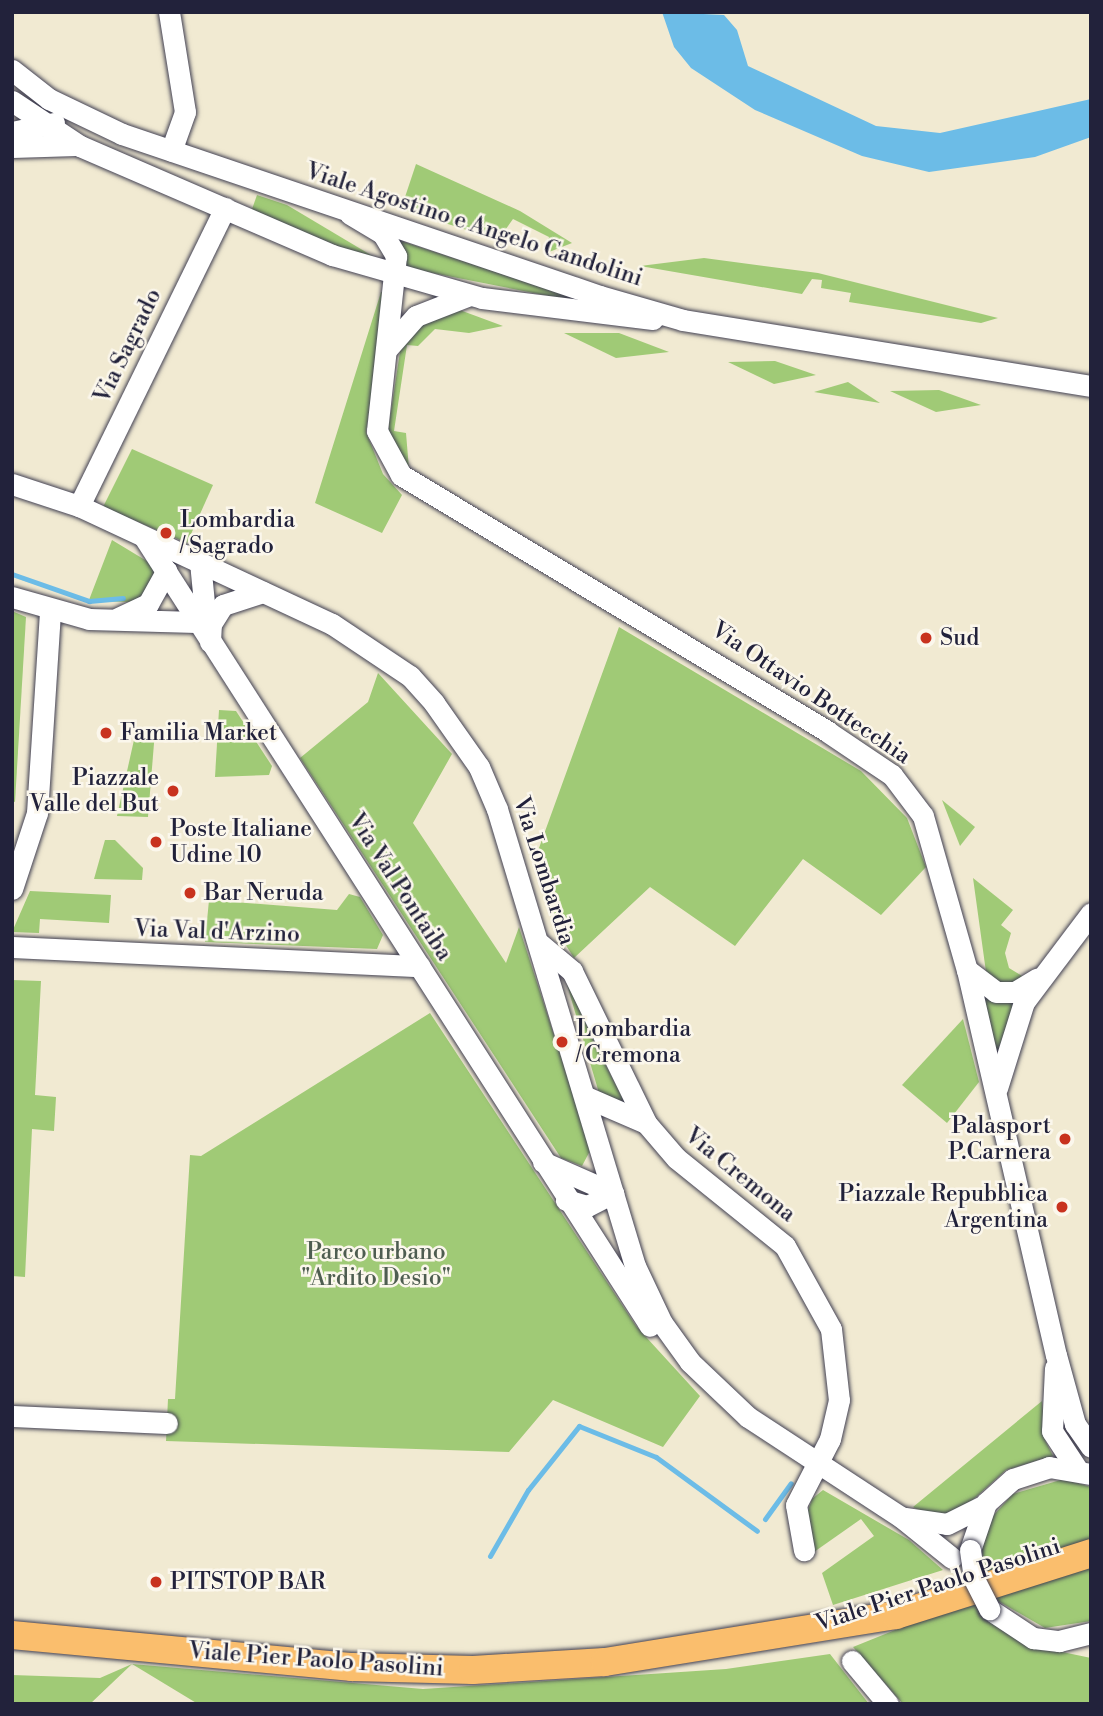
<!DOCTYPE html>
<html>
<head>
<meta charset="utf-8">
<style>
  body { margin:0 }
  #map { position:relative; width:1103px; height:1716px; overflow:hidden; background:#f1ead2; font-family:"Libre Bodoni",serif }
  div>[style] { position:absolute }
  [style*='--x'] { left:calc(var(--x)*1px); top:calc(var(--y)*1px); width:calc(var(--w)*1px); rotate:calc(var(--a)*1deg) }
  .green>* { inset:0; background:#a0ca76 }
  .water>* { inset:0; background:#6cbce7 }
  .stream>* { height:5px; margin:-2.5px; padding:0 2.5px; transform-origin:2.5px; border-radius:2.5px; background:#6cbce7 }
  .roads { filter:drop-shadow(0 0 2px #414052) drop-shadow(0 0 2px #414052) }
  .minor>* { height:21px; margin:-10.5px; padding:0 10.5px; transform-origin:10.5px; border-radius:10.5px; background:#fff }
  .major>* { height:28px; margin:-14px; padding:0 14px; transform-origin:14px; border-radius:14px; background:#fabe6d }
  .bridges { filter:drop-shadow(0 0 2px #414052) drop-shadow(0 0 2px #414052) }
  .minor-bridge>* { height:21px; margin:-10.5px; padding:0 10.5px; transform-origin:10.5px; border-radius:10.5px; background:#fff }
  .dots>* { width:19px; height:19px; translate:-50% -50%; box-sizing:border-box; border:4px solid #fbf7ec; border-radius:50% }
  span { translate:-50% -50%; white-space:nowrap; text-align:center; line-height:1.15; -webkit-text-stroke:5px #fbf7ec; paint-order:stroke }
  .street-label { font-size:23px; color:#22223b }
  .poi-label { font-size:23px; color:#22223b }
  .left { translate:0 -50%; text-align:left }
  .right { translate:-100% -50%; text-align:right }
  .park-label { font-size:23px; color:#4e5d50 }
  .frame { position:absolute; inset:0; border:14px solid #22223b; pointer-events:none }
</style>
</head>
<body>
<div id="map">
  <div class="green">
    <i style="clip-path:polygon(416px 164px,520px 211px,572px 243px,544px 254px,549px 237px,513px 219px,498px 240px,401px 209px)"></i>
    <i style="clip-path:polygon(257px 195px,287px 205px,391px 267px,251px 212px)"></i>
    <i style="clip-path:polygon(401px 241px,521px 280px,615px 309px,402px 267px)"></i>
    <i style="clip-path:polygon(704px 258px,818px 273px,998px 318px,981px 323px,849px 302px,851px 293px,821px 288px,822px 280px,812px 279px,802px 294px,640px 266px)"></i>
    <i style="clip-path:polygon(381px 292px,387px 294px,366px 432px,383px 474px,402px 495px,382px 533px,315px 503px)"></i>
    <i style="clip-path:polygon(457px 309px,503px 326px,469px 333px,435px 329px,418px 346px,407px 345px,394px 431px,406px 433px,409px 469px,388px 431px,401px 345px,422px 324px)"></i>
    <i style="clip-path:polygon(564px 333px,619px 333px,669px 352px,616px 358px)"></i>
    <i style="clip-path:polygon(775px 361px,816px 375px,774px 384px,728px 362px)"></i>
    <i style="clip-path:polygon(848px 382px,880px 403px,814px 392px)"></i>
    <i style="clip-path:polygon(939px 390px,981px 405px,936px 412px,890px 391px)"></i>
    <i style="clip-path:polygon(132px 449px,213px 485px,187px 543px,103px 507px)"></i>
    <i style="clip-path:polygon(112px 540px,155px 566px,153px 587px,133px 602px,89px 601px,12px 577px,89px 600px)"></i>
    <i style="clip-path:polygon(12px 611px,26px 617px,15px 802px,12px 801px)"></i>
    <i style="clip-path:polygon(619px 627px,861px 771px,907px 818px,926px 867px,881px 915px,803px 859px,735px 946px,650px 887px,574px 958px,560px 936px,535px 859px)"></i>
    <i style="clip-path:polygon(378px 673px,452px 754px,413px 823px,506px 963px,519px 927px,591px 1149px,582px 1166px,561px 1158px,300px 758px,368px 702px)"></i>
    <i style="clip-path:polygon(219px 710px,236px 711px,272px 766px,269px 775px,215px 777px)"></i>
    <i style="clip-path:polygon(136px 731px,155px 731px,148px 817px,117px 816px)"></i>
    <i style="clip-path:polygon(942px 800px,975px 827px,960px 846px)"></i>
    <i style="clip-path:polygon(105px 840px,115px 840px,143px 868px,142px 880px,94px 879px)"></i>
    <i style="clip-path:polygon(973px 878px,1013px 910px,1001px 925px,1011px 933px,1005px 953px,1009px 968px,1027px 979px,1005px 987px,986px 972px)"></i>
    <i style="clip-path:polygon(30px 891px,111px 895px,109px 923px,40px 919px,39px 933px,12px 932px)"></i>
    <i style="clip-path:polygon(349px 894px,360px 897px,383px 935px,377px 949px,205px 942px,209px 900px,337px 910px)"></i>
    <i style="clip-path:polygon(565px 978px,598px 1050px,626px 1105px,599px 1093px)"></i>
    <i style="clip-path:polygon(12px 980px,41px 981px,35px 1095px,56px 1097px,54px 1131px,32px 1129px,25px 1277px,12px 1276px)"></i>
    <i style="clip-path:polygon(982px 993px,1019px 999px,995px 1057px)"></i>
    <i style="clip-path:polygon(430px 1013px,636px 1326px,700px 1396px,663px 1447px,553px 1400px,509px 1452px,166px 1441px,168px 1399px,175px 1399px,190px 1155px,201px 1156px)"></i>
    <i style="clip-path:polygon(963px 1019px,979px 1082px,947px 1123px,902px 1085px)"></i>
    <i style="clip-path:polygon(1042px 1401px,1045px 1440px,1053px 1456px,1006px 1470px,956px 1515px,927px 1515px,913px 1507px)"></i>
    <i style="clip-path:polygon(1064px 1479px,1091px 1487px,1091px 1621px,1045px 1628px,998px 1601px,984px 1572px,982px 1550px,991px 1518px,1013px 1494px)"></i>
    <i style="clip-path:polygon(823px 1490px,909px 1540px,943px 1570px,833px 1605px,822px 1573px,874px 1536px,861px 1519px,814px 1552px,803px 1525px,812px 1499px)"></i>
    <i style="clip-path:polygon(972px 1599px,986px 1619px,1029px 1645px,1091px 1658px,1091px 1704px,903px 1704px,853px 1647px)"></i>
    <i style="clip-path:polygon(830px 1654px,869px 1704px,198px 1704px,132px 1664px,90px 1704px,12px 1704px,12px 1675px,100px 1678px,132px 1664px,423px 1689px,726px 1669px)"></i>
  </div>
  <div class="water">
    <i style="clip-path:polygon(662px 12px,724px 15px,737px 30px,748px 66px,876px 126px,940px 133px,1091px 99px,1091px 137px,1035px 157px,929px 172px,862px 156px,755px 110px,691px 68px,674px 47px)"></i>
  </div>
  <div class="stream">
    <i style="--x:12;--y:574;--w:82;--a:19.3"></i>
    <i style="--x:89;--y:601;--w:34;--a:-5"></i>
    <i style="--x:765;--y:1519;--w:44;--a:-54.2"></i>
    <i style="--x:490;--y:1556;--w:76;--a:-60.1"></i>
    <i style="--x:528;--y:1490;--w:82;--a:-51.4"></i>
    <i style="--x:579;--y:1426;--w:83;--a:21.9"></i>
    <i style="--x:656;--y:1457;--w:125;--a:36.2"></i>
  </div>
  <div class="roads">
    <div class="minor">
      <i style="--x:169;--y:12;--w:101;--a:80.9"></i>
      <i style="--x:185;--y:112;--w:41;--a:109.7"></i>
      <i style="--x:12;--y:70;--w:47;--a:38.1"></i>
      <i style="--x:49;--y:99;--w:81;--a:25.6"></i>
      <i style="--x:122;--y:134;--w:505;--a:18.72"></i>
      <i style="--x:600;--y:296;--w:86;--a:16.1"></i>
      <i style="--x:683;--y:320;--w:413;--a:9.2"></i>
      <i style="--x:12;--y:101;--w:82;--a:33.5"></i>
      <i style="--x:80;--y:146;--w:275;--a:23.4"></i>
      <i style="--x:332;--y:255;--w:156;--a:16"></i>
      <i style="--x:482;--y:298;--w:172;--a:7"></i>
      <i style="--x:12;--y:132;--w:43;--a:-12.1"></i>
      <i style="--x:12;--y:147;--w:64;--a:-1.8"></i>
      <i style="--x:350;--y:214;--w:39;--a:31"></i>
      <i style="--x:383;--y:234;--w:26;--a:59"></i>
      <i style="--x:396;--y:256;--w:176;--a:96.2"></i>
      <i style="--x:377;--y:431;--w:50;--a:61.4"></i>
      <i style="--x:401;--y:475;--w:498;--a:31"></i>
      <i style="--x:828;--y:732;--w:77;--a:33.9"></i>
      <i style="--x:892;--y:775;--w:51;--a:52.9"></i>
      <i style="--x:923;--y:816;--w:160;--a:74.1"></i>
      <i style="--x:967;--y:970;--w:395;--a:77"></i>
      <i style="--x:1056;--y:1355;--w:72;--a:74.6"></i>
      <i style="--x:1075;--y:1424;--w:28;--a:55"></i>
      <i style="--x:386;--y:350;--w:45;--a:-48.6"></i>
      <i style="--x:416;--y:316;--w:55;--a:-21.4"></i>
      <i style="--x:12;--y:484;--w:71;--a:18.2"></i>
      <i style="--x:79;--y:506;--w:279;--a:25"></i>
      <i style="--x:332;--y:624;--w:94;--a:33.7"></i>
      <i style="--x:410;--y:676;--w:36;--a:48"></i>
      <i style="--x:434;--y:703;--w:78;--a:54.9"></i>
      <i style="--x:479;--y:767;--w:46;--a:66.8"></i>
      <i style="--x:497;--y:809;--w:477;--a:73.2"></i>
      <i style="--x:635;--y:1266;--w:63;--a:64.7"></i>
      <i style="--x:662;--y:1323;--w:48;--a:54.3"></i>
      <i style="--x:690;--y:1362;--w:80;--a:43.5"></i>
      <i style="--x:748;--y:1417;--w:183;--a:33.2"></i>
      <i style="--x:901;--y:1517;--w:65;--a:38.8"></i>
      <i style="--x:79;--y:506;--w:332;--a:-63.9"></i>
      <i style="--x:144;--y:537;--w:937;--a:57.33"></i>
      <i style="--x:200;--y:562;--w:71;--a:84.4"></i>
      <i style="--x:12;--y:597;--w:80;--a:15.9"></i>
      <i style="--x:89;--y:619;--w:107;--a:1.6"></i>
      <i style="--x:118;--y:618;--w:33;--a:-25"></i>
      <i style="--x:148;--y:604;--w:38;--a:-61"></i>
      <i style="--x:210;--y:642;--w:18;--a:-87"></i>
      <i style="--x:211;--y:624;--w:22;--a:-58"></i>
      <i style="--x:223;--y:605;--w:42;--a:-18"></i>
      <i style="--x:12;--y:889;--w:80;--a:-71.8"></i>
      <i style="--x:37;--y:813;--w:203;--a:-86.3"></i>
      <i style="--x:540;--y:944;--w:42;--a:40.2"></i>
      <i style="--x:572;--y:971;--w:169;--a:64"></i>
      <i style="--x:646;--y:1123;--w:46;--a:49.4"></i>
      <i style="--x:676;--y:1158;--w:140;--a:38.9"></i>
      <i style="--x:785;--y:1246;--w:95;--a:61"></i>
      <i style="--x:831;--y:1329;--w:71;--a:83.6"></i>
      <i style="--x:839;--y:1400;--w:40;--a:103"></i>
      <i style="--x:830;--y:1439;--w:74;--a:117.3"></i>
      <i style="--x:796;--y:1505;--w:46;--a:79.9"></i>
      <i style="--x:12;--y:947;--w:408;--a:2.7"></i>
      <i style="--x:967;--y:970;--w:36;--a:37"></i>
      <i style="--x:996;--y:992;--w:19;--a:0"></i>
      <i style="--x:1015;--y:992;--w:26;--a:-31"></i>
      <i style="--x:997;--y:1088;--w:90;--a:-72.6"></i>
      <i style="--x:1024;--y:1002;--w:111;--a:-53"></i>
      <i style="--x:586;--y:1097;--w:65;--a:23.4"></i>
      <i style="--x:543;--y:1162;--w:77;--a:23.9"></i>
      <i style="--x:613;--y:1193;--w:29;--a:153"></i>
      <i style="--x:587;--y:1206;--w:22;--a:-164"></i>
      <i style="--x:1055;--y:1368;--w:63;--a:92.7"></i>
      <i style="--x:1052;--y:1431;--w:45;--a:56.7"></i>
      <i style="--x:12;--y:1416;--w:155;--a:2.6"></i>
      <i style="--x:905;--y:1518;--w:42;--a:8.1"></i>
      <i style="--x:947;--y:1524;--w:42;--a:-26.6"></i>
      <i style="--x:970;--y:1550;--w:50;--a:-71.2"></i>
      <i style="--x:986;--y:1503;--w:36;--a:-42"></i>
      <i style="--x:1013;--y:1479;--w:38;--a:-18"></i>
      <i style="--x:1049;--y:1467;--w:43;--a:9.5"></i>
      <i style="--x:989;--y:1609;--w:53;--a:33.4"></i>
      <i style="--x:1033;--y:1638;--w:26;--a:7"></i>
      <i style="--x:1059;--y:1641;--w:33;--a:-14"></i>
      <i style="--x:852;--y:1661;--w:56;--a:50.1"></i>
    </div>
    <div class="major">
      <i style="--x:12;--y:1635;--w:342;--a:5.4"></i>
      <i style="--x:352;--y:1667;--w:121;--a:1.4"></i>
      <i style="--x:473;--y:1670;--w:132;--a:-3.5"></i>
      <i style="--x:605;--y:1662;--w:295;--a:-9.2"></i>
      <i style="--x:896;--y:1615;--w:205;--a:-17.6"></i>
    </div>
  </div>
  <div class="bridges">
    <div class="minor-bridge">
      <i style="--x:970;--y:1550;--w:29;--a:82"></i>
      <i style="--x:974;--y:1579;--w:34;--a:63"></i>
    </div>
  </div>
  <div class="dots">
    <i style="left:166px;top:533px;background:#c8321e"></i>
    <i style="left:926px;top:638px;background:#c8321e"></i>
    <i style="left:106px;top:733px;background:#c8321e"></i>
    <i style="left:173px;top:791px;background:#c8321e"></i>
    <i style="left:156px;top:842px;background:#c8321e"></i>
    <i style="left:190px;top:893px;background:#c8321e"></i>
    <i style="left:562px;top:1042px;background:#c8321e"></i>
    <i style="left:1065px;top:1139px;background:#c8321e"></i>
    <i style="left:1062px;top:1207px;background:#c8321e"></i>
    <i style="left:156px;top:1582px;background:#c8321e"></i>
  </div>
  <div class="street-label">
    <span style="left:474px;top:225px;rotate:18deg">Viale Agostino e Angelo Candolini</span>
    <span style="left:128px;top:346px;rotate:-64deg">Via Sagrado</span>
    <span style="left:811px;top:693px;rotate:34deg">Via Ottavio Bottecchia</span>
    <span style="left:544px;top:871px;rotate:72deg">Via Lombardia</span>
    <span style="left:400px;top:887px;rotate:57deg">Via Val Pontaiba</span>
    <span style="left:217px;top:932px;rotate:2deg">Via Val d'Arzino</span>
    <span style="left:740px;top:1175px;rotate:39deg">Via Cremona</span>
    <span style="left:938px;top:1585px;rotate:-18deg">Viale Pier Paolo Pasolini</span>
    <span style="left:316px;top:1660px;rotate:4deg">Viale Pier Paolo Pasolini</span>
  </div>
  <div class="poi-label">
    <span class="left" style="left:180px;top:533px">Lombardia<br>/ Sagrado</span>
    <span class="left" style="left:940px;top:638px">Sud</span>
    <span class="left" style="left:120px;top:733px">Familia Market</span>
    <span class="right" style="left:159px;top:791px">Piazzale<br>Valle del But</span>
    <span class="left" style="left:170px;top:842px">Poste Italiane<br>Udine 10</span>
    <span class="left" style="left:204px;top:893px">Bar Neruda</span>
    <span class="left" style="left:576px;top:1042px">Lombardia<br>/ Cremona</span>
    <span class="right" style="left:1051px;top:1139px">Palasport<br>P.Carnera</span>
    <span class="right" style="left:1048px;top:1207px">Piazzale Repubblica<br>Argentina</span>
    <span class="left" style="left:170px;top:1582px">PITSTOP BAR</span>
  </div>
  <div class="park-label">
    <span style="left:376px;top:1265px">Parco urbano<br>"Ardito Desio"</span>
  </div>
  <div class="frame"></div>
</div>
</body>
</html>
